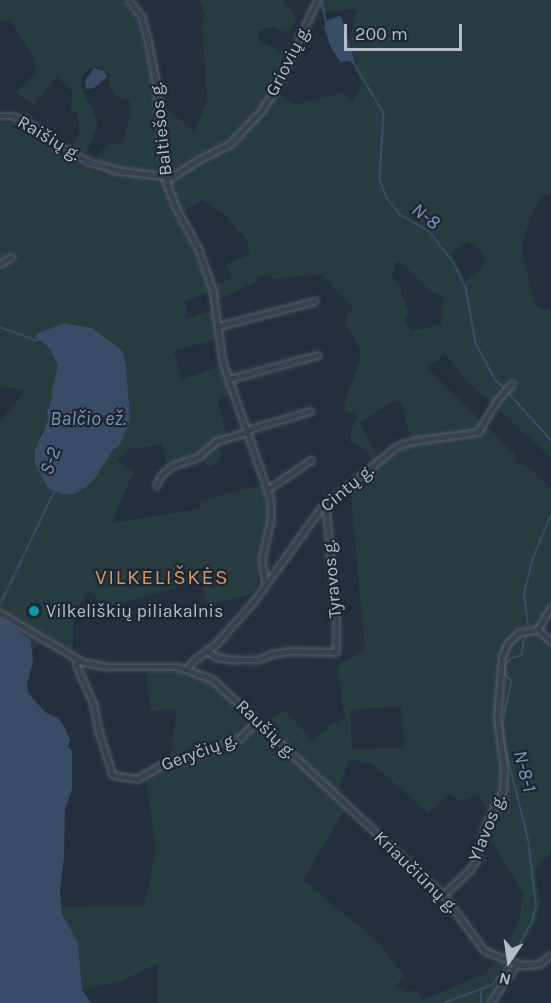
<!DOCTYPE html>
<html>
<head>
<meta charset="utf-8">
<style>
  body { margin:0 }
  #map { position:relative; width:551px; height:1003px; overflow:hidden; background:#242f3e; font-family:Karla,sans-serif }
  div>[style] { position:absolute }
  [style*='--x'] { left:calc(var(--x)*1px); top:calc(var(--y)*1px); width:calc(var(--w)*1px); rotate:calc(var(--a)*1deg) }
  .green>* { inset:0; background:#263c3f }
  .water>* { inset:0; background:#394c67 }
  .stream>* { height:1.5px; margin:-0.75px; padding:0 0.75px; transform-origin:0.75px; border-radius:0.75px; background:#394c67 }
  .roads { filter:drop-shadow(0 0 2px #565f6c) drop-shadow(0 0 2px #565f6c) }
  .minor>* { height:4.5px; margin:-2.25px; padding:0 2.25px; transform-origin:2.25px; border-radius:2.25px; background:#38414e }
  .dots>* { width:16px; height:16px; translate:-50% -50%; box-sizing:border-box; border:3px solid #1d2633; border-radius:50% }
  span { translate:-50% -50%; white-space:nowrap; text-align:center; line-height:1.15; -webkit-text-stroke:4.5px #1d2633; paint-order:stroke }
  .street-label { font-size:18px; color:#b4bcc9 }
  .poi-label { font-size:18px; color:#b4bcc9 }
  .left { translate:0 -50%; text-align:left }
  .water-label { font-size:20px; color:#7c92b1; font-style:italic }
  .quarter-label { font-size:21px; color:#d59563; letter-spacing:1.5px }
  .north { position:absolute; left:479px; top:931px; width:60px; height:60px; -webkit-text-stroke:4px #1d2633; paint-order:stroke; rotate:193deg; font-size:16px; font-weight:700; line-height:24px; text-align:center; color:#b4bcc9 }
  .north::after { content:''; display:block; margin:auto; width:21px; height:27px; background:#b4bcc9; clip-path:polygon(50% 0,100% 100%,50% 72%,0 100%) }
  .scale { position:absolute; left:344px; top:24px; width:118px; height:27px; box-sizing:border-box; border:3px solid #b4bcc9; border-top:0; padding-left:8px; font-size:18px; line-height:21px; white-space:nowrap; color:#b4bcc9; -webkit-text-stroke:4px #1d2633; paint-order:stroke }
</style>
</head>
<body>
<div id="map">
  <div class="green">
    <i style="clip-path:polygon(evenodd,0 0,122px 0,137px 20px,153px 82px,155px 109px,164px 107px,195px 131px,207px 100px,202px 23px,205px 14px,199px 0,283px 0,295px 17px,294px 24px,289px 31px,284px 32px,274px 27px,265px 28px,259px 31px,259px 38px,263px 43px,282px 51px,287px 62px,272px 90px,297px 105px,342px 93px,353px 101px,362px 87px,350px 40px,357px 9px,321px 12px,319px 0,551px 0,551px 193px,542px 196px,531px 216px,521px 249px,535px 305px,543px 309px,551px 309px,551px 458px,466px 380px,444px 352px,438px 361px,427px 367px,515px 454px,517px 463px,530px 468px,551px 488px,551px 607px,542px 629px,551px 637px,551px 852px,535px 871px,540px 906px,536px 922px,513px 962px,502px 956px,520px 918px,523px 893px,494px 845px,486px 840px,492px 818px,479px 795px,460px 801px,450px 793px,428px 813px,372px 764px,349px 759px,337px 794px,263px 725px,285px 710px,313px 741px,331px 725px,345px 718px,337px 667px,365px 649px,350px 486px,369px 473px,367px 467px,372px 459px,364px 449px,350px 442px,351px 431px,357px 416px,346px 411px,344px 403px,360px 361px,360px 349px,346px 324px,346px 315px,354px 308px,321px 274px,275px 279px,262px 275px,254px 283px,217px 300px,216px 294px,209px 293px,185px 301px,187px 319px,214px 310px,216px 339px,174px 351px,182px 379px,222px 366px,232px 393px,218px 401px,227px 436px,217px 440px,222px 456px,219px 461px,209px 467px,197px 454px,168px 468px,161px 444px,139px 449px,132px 447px,117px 461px,134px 470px,112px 523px,200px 509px,199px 502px,264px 484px,269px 514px,255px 593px,207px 606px,201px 581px,106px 607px,89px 591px,74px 613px,73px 647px,70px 652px,46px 637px,33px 650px,31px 640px,0 618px,0 421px,25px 391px,12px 388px,0 389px,0 122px,14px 123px,67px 158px,104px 176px,106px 174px,105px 166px,98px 159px,98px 154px,110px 144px,123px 143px,131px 114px,129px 100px,115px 96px,110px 88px,109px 74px,103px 68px,95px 66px,89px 69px,83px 75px,81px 87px,97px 119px,97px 126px,87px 152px,81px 153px,73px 147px,73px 142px,80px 133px,77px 113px,70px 109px,73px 92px,67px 86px,58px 78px,55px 79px,33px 105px,16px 92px,35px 73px,35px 60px,12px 23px,0 20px,0 0,202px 200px,223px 213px,248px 241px,249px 255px,227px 264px,232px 279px,210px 286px,176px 215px,202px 200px,0 0,467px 241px,481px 251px,484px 259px,482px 268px,466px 281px,451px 254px,467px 241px,0 0,396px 261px,405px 266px,429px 290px,443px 297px,441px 325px,411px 331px,405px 320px,409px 313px,401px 293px,402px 287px,392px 276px,396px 261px,0 0,64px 323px,92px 328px,122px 350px,127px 402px,120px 445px,113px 450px,96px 477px,39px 438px,48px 420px,47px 412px,52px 398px,52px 389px,58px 365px,49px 348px,39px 341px,39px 333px,64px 323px,0 0,397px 400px,401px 402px,412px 442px,381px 463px,360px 424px,364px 419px,397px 400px,0 0,401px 706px,404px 747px,352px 750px,350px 710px,401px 706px)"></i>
    <i style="clip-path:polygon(145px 668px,179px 669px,202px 676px,214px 683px,346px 808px,303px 880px,378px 942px,405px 977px,397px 984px,406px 993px,415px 990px,423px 1000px,484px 974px,499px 959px,511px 965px,511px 970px,486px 1003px,157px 1003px,158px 963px,124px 980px,82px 990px,78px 942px,62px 914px,62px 907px,144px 906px,155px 856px,155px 840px,144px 769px,170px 759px,177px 709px,151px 711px)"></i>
  </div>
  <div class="water">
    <i style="clip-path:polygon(339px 16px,342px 18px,356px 66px,349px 61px,341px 62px,331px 48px,324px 27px,326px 21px)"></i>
    <i style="clip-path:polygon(94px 68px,104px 71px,107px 77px,94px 88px,86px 89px,85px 81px)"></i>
    <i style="clip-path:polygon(64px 323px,92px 328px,122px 350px,126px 365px,130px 420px,120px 445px,113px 450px,96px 477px,86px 487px,74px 494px,62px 494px,48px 488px,35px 464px,35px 451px,48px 420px,47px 412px,52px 398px,52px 389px,58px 365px,49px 348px,35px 337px,39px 333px)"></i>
    <i style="clip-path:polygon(0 618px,31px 640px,33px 661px,27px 684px,28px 693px,45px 712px,58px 718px,64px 726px,70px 740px,68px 747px,72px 751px,72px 789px,65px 810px,64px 858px,60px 890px,62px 914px,78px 942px,82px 990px,91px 1003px,0 1003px)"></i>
  </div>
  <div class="stream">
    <i style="--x:322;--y:0;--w:21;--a:79"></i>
    <i style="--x:355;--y:65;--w:56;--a:58.9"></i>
    <i style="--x:384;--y:113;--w:66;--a:93.5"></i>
    <i style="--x:380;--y:179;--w:20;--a:70"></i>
    <i style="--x:387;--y:198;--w:22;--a:51"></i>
    <i style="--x:401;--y:215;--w:32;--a:30"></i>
    <i style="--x:429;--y:231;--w:41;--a:52"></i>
    <i style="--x:454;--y:263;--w:28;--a:64"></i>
    <i style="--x:466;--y:288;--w:56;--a:79.7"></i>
    <i style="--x:476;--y:343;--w:41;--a:62.2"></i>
    <i style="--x:495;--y:379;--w:13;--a:45"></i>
    <i style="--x:0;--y:327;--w:40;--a:20.2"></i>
    <i style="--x:508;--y:392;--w:64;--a:48.1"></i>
    <i style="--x:1;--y:603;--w:125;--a:-64.5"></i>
    <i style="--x:528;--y:625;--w:31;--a:-97"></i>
    <i style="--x:524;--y:594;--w:37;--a:-76"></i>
    <i style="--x:533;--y:558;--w:47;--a:-67.3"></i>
    <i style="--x:512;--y:958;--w:39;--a:-61"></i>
    <i style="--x:531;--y:924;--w:19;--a:-74"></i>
    <i style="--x:536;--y:906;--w:66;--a:-96.9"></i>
    <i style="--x:528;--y:840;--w:100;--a:-103.9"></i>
    <i style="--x:504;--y:743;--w:21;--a:-93"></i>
    <i style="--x:503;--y:722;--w:42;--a:-79"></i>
    <i style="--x:511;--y:681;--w:8;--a:-135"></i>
    <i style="--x:505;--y:675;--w:10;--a:-90"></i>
    <i style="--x:505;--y:665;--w:10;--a:-45"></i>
    <i style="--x:512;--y:658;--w:10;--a:-17"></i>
    <i style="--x:522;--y:655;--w:12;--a:-85"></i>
    <i style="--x:523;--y:643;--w:10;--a:-61"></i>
    <i style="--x:444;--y:1003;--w:51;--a:-20.6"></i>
    <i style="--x:492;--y:985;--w:26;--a:-53"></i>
    <i style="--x:481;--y:1003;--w:11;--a:-90"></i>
  </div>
  <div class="roads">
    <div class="minor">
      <i style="--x:129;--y:0;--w:21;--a:53"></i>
      <i style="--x:142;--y:17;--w:24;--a:75"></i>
      <i style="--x:148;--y:40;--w:41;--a:78.7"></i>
      <i style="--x:156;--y:80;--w:104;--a:83.9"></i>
      <i style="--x:167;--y:183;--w:23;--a:70"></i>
      <i style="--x:175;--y:205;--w:51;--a:61.9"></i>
      <i style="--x:199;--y:250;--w:42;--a:70.7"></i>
      <i style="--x:213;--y:290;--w:73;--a:82.1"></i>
      <i style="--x:223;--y:362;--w:146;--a:70.8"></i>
      <i style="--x:271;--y:500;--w:21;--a:90"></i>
      <i style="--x:271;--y:521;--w:39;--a:103"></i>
      <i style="--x:262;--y:559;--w:24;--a:81"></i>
      <i style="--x:0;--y:116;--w:13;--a:0"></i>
      <i style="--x:13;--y:116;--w:16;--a:22"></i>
      <i style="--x:28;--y:122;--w:44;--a:35.8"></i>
      <i style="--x:64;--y:148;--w:29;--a:29"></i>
      <i style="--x:89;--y:162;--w:32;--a:16"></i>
      <i style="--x:120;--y:171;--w:52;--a:6.6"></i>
      <i style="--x:172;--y:177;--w:31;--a:-33"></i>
      <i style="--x:198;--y:160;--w:36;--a:-27"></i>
      <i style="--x:230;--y:144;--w:45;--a:-46.8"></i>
      <i style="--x:261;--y:111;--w:30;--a:-56"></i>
      <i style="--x:278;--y:86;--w:94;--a:-65.6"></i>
      <i style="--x:0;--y:264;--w:13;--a:-32"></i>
      <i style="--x:219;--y:326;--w:99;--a:-14.6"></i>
      <i style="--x:229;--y:379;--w:92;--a:-15.1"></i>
      <i style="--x:247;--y:430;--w:66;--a:-16.8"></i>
      <i style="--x:156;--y:486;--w:12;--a:-66"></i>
      <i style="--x:161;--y:475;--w:14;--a:-39"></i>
      <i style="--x:172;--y:466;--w:28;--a:-19"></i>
      <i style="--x:198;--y:457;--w:23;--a:-41"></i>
      <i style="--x:215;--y:442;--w:35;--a:-18"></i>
      <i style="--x:268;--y:489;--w:52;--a:-34"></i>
      <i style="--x:0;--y:613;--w:96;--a:30.6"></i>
      <i style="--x:83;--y:662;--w:25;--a:11"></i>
      <i style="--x:108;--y:667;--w:71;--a:0"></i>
      <i style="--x:179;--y:667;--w:35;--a:20"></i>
      <i style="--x:212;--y:679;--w:320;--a:43.1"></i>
      <i style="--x:446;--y:898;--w:66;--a:53.7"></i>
      <i style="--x:485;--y:951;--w:40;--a:21"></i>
      <i style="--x:522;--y:965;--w:17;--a:-3"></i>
      <i style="--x:539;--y:964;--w:15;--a:-37"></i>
      <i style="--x:538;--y:629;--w:26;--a:-59"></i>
      <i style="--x:538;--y:629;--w:18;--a:43"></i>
      <i style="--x:206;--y:650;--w:12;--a:35"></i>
      <i style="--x:216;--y:657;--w:19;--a:9"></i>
      <i style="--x:235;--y:660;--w:22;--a:0"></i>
      <i style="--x:257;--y:660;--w:16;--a:-22"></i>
      <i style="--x:272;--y:654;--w:20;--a:-9"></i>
      <i style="--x:292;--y:651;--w:44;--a:1.3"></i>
      <i style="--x:336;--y:652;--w:34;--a:-90"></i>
      <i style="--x:336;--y:618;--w:107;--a:-95.3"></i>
      <i style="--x:326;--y:511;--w:5;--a:-112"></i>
      <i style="--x:77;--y:660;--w:6;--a:90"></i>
      <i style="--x:77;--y:666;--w:43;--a:66.4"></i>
      <i style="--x:94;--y:705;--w:23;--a:80"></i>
      <i style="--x:98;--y:728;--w:49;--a:72.3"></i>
      <i style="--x:113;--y:775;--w:24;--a:9"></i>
      <i style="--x:137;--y:779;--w:30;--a:-30"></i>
      <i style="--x:163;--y:764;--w:18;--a:-9"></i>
      <i style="--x:181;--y:761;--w:63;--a:-21.3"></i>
      <i style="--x:240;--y:738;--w:23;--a:-45"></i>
      <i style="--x:187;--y:669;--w:11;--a:-52"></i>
      <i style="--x:194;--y:660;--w:29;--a:-36"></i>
      <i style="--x:217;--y:643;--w:56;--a:-48.6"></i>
      <i style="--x:254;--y:601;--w:113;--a:-54.3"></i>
      <i style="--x:320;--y:509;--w:99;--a:-39.3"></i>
      <i style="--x:397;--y:446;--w:17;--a:-17"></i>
      <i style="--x:413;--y:441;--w:66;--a:-7.9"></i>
      <i style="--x:478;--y:432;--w:37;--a:-59"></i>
      <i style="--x:497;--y:400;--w:22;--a:-47"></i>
      <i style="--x:443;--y:895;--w:34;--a:-43"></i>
      <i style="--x:468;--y:872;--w:17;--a:-54"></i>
      <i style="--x:478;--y:858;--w:35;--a:-77"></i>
      <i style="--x:486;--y:824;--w:37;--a:-63"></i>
      <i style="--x:503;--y:791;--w:22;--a:-87"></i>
      <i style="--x:504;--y:769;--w:51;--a:-97.8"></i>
      <i style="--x:497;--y:718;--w:61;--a:-85.3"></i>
      <i style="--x:502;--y:657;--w:15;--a:-67"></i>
      <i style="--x:508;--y:643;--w:14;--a:-45"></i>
      <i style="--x:518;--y:633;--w:20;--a:-11"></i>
      <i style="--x:490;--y:1003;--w:46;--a:-55.6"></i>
    </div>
  </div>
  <div class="dots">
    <i style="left:34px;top:611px;background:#0f9aa8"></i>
  </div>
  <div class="street-label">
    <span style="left:288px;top:61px;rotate:-63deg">Griovių g.</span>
    <span style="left:161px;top:129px;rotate:-96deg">Baltiešos g.</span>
    <span style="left:49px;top:138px;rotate:31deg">Raišių g.</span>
    <span style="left:347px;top:488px;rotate:-40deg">Cintų g.</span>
    <span style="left:332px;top:579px;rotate:-95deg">Tyravos g.</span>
    <span style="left:266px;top:729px;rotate:44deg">Raušių g.</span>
    <span style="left:199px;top:752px;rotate:-20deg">Geryčių g.</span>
    <span style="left:487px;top:828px;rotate:-68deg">Ylavos g.</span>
    <span style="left:416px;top:872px;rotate:44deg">Kriaučiūnų g.</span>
  </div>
  <div class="poi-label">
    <span class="left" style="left:46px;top:611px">Vilkeliškių piliakalnis</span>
  </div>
  <div class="water-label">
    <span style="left:426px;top:216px;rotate:38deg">N-8</span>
    <span style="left:88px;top:418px">Balčio ež.</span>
    <span style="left:50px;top:461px;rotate:-70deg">S-2</span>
    <span style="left:525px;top:771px;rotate:76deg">N-8-1</span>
  </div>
  <div class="quarter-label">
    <span style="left:162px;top:577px">VILKELIŠKĖS</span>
  </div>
  <div class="north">N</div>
  <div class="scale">200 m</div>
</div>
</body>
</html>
